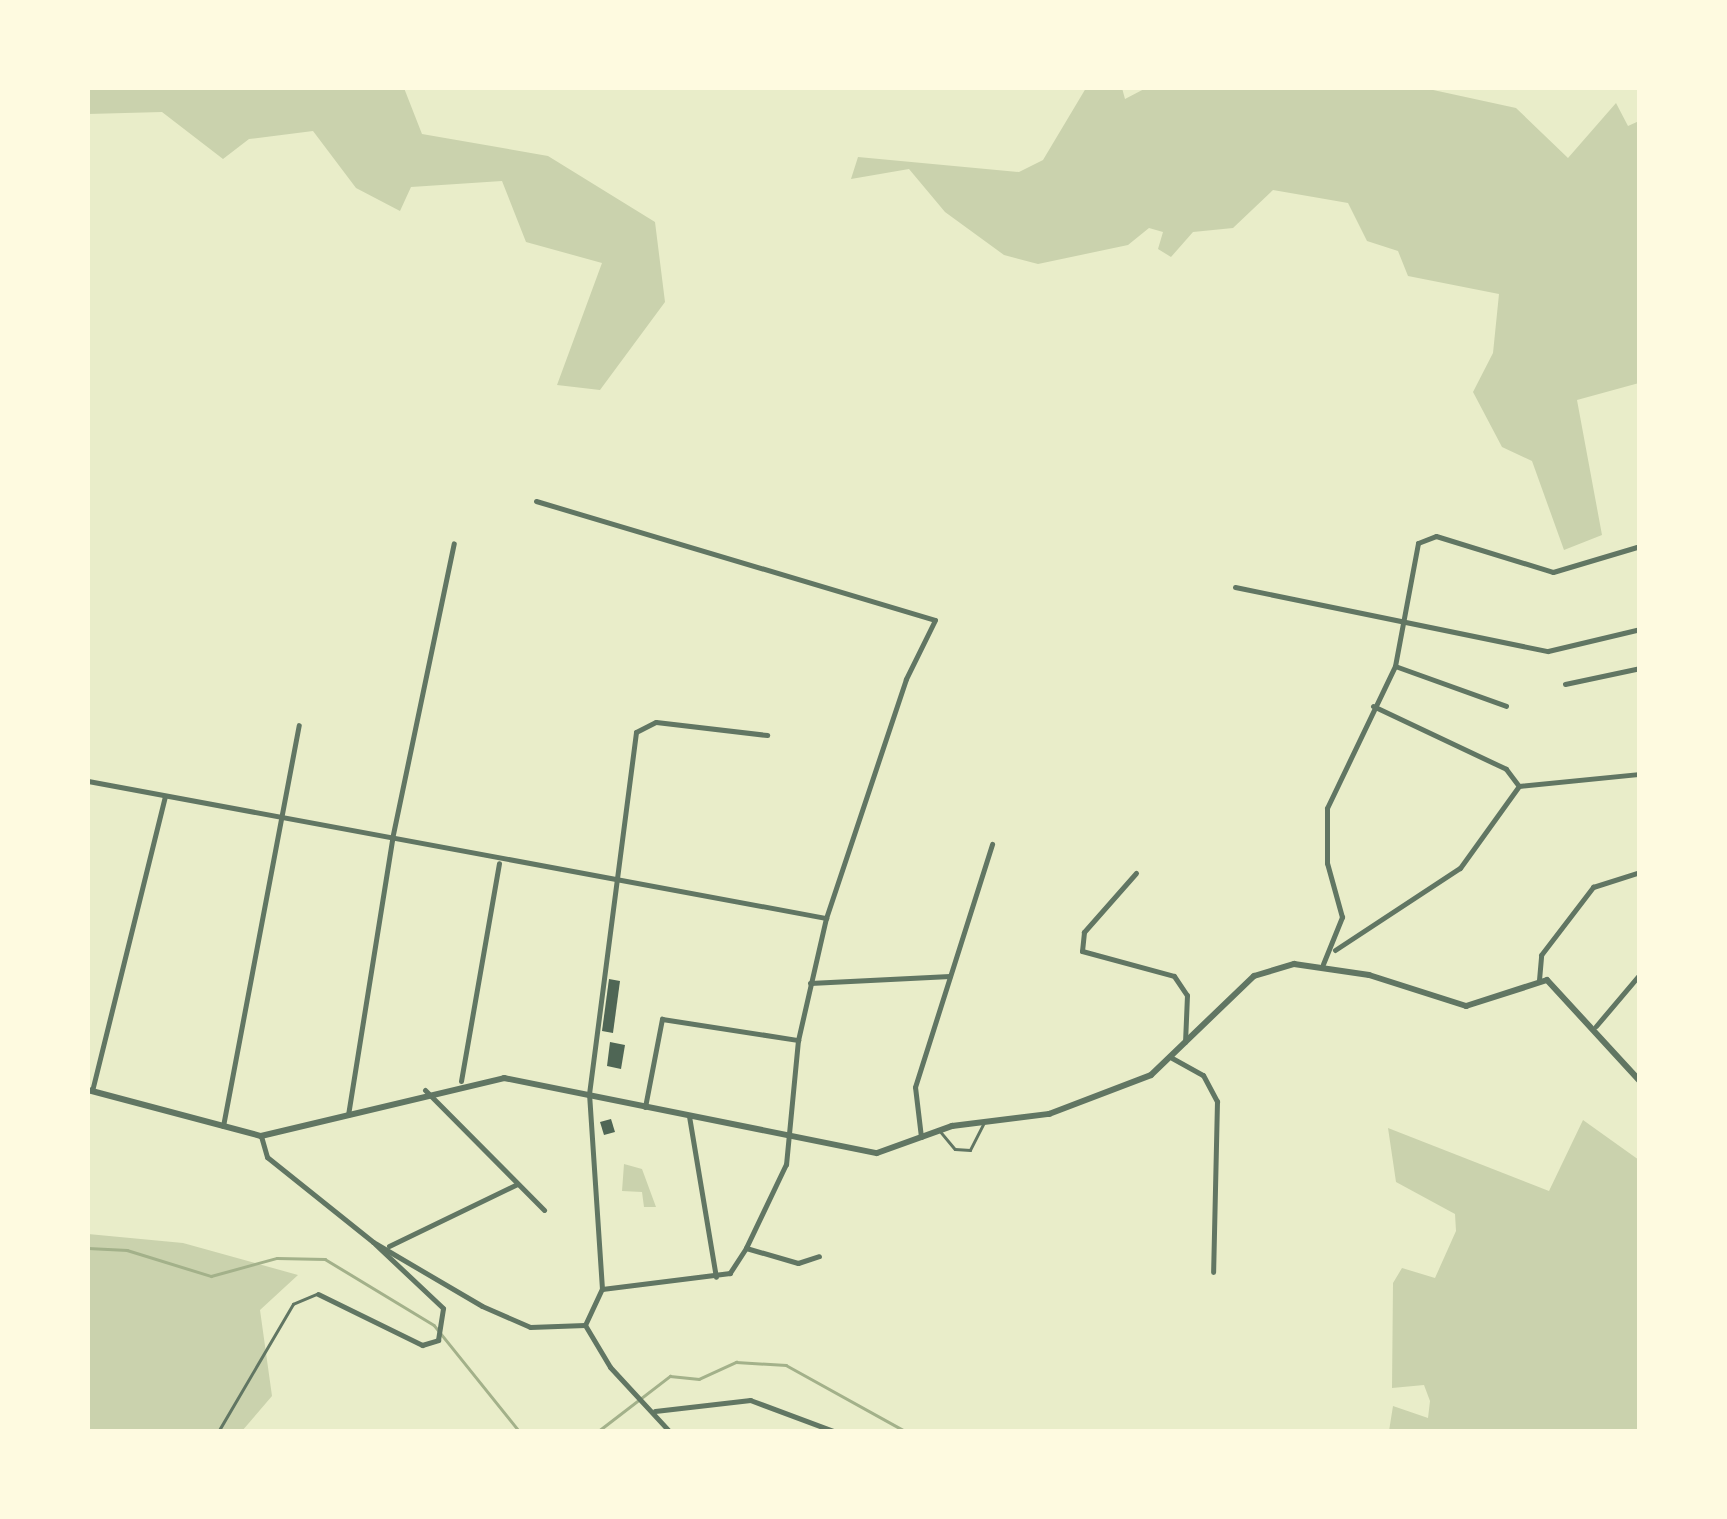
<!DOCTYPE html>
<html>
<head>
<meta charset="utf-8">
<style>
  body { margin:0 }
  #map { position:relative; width:1727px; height:1519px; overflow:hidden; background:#e9edc9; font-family:Helvetica,sans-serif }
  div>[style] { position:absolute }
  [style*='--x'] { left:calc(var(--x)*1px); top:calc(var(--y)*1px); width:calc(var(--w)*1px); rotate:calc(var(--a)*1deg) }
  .green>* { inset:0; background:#cad2ad }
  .stream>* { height:2.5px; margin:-1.25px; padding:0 1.25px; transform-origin:1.25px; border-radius:1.25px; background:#a3b18a }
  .building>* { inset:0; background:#4f6655 }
  .service>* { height:2.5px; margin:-1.25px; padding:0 1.25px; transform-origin:1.25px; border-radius:1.25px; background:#617663 }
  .minor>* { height:5px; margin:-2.5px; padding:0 2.5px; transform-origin:2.5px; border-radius:2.5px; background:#617663 }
  .tertiary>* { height:6px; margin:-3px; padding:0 3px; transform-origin:3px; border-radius:3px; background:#617663 }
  span { translate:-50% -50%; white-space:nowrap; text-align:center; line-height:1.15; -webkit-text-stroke:9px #fefae0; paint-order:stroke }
  .frame { position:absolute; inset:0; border:90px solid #fefae0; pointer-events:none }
</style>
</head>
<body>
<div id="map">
  <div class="green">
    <i style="clip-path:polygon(88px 88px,404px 88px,422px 134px,548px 156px,655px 222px,665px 302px,600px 390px,557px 385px,602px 263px,526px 242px,502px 181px,411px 187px,400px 211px,356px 188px,313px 131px,249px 139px,223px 159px,162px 112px,88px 114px)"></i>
    <i style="clip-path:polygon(1086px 88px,1122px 88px,1125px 99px,1146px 88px,1424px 88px,1516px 108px,1568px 158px,1616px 103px,1628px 126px,1639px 121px,1639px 383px,1577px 400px,1602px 535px,1564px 550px,1532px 461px,1502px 447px,1473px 392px,1493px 353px,1499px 294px,1408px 276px,1398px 251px,1367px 241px,1348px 203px,1273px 190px,1233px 228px,1193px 232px,1171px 257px,1158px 249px,1163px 232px,1149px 228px,1128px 245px,1038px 264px,1004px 255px,945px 212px,909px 169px,851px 179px,858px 157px,1019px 172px,1043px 160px)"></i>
    <i style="clip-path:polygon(1583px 1120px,1639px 1160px,1639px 1431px,1389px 1431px,1393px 1406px,1428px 1418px,1430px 1401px,1424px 1385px,1392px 1388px,1393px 1283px,1402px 1268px,1435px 1278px,1456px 1231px,1455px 1214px,1396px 1182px,1388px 1128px,1549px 1191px)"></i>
    <i style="clip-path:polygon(624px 1164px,642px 1169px,656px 1207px,644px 1207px,642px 1192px,622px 1191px)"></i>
    <i style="clip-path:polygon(88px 1234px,183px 1243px,298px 1275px,260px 1310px,272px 1396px,242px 1431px,88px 1431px)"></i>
  </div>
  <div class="stream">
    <i style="--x:88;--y:1248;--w:39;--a:3"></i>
    <i style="--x:127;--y:1250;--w:88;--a:17.2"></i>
    <i style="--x:211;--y:1276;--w:68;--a:-15.3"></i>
    <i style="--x:277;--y:1258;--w:48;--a:1.2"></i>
    <i style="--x:325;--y:1259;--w:127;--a:31.2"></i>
    <i style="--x:434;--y:1325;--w:137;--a:51.2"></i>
    <i style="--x:597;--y:1432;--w:92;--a:-37.5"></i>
    <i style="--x:670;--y:1376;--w:29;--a:6"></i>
    <i style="--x:699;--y:1379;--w:41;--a:-24.7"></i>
    <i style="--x:736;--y:1362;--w:50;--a:3.4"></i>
    <i style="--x:786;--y:1365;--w:138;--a:29"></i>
  </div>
  <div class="building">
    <i style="clip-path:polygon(609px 979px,620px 981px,613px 1033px,602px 1031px)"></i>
    <i style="clip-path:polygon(610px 1042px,625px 1045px,621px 1069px,607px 1066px)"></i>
    <i style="clip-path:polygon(611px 1119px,615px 1132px,604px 1135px,600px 1122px)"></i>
  </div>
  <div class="service">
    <i style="--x:940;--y:1131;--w:23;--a:50"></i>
    <i style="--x:955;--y:1149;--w:15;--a:4"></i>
    <i style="--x:970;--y:1150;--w:29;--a:-63"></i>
    <i style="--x:218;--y:1432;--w:148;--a:-59.6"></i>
    <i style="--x:293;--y:1304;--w:26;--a:-23"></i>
  </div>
  <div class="minor">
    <i style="--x:536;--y:501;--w:416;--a:16.6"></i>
    <i style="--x:935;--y:620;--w:66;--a:116.2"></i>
    <i style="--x:906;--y:679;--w:252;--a:108.5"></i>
    <i style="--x:826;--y:918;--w:125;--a:102.9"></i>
    <i style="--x:798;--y:1040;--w:125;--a:95.5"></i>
    <i style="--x:786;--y:1164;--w:93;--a:115.5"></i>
    <i style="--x:746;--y:1248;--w:30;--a:123"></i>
    <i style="--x:730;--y:1273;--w:129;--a:172.9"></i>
    <i style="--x:1235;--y:587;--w:319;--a:11.6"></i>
    <i style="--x:1548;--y:651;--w:95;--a:-13.4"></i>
    <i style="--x:1395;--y:666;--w:118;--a:19.8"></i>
    <i style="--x:1565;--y:684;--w:77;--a:-12"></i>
    <i style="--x:1373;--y:706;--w:147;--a:25.3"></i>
    <i style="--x:1506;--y:769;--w:21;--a:53"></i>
    <i style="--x:88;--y:781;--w:751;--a:10.52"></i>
    <i style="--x:1519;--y:786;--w:122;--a:-5.7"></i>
    <i style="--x:1136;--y:873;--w:79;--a:131.4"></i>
    <i style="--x:1084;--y:932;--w:19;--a:96"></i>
    <i style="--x:1082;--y:951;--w:95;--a:15.2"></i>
    <i style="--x:1174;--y:976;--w:23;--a:56"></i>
    <i style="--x:1187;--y:995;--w:47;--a:92.4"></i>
    <i style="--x:1335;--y:950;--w:149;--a:-33.3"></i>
    <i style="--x:1460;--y:868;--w:101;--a:-54.3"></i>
    <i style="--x:1323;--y:964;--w:51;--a:-68"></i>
    <i style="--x:1342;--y:917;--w:56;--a:-105.5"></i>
    <i style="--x:1327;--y:863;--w:55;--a:-90"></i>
    <i style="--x:1327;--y:808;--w:157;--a:-64.4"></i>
    <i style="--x:1395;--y:666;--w:125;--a:-79.4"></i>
    <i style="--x:1418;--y:543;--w:19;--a:-21"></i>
    <i style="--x:1436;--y:536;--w:122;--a:17.1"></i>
    <i style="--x:1553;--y:572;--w:91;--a:-16.6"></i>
    <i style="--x:1539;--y:980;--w:25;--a:-85"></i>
    <i style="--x:1541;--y:955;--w:86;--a:-52.6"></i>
    <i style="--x:1593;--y:887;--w:49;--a:-17.7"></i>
    <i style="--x:810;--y:983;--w:140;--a:-2.9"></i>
    <i style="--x:1596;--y:1026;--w:68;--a:-49.8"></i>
    <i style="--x:1172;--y:1058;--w:35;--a:29"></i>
    <i style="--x:1203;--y:1075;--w:30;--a:62"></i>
    <i style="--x:1217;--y:1101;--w:171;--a:91.3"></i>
    <i style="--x:461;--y:1081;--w:221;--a:-80.1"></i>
    <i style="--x:425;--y:1090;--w:169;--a:45.2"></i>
    <i style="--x:92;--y:1091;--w:303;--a:-76.1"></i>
    <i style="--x:645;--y:1107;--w:90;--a:-79.1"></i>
    <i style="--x:662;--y:1019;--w:138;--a:8.8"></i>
    <i style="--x:348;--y:1115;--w:279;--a:-80.9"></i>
    <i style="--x:392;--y:839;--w:302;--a:-78.2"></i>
    <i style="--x:689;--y:1116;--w:163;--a:80.5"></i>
    <i style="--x:223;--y:1126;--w:408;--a:-79.3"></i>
    <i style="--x:261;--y:1136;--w:22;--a:74"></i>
    <i style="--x:267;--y:1157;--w:136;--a:38.7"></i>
    <i style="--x:373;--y:1242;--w:126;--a:30.4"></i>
    <i style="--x:482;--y:1306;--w:52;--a:23.6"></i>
    <i style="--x:530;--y:1327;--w:55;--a:-2.1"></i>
    <i style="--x:921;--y:1137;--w:50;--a:-96.8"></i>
    <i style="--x:915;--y:1087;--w:255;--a:-72.4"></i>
    <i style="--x:389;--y:1246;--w:142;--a:-25.8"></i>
    <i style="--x:746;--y:1248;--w:54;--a:16.1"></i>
    <i style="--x:798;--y:1263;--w:22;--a:-18"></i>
    <i style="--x:318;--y:1294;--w:116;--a:26.1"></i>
    <i style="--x:422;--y:1345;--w:17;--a:-17"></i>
    <i style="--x:438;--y:1340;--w:32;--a:-81"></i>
    <i style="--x:443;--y:1308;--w:93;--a:-136.7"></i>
    <i style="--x:585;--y:1325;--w:40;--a:-65"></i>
    <i style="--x:602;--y:1289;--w:195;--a:-93.8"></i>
    <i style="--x:589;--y:1094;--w:365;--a:-82.6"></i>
    <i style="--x:636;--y:732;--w:22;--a:-27"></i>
    <i style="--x:656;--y:722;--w:112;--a:6.7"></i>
    <i style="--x:585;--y:1325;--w:49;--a:59.2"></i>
    <i style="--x:610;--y:1367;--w:88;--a:47.3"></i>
    <i style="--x:655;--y:1411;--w:96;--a:-6.6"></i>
    <i style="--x:750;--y:1400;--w:92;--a:20.4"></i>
  </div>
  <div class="tertiary">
    <i style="--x:88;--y:1090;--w:179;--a:14.9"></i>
    <i style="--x:261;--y:1136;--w:250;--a:-13.4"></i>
    <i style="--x:504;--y:1078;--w:380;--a:11.4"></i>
    <i style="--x:877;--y:1153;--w:80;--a:-19.8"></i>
    <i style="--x:952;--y:1126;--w:98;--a:-7.1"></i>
    <i style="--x:1049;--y:1114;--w:109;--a:-20.9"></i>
    <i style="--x:1151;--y:1075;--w:143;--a:-43.9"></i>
    <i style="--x:1254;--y:976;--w:42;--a:-16.7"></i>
    <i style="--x:1294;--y:964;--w:76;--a:8.3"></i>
    <i style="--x:1369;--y:975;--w:102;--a:17.7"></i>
    <i style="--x:1466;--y:1006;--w:85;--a:-17.8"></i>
    <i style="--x:1547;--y:980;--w:137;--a:47.4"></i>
  </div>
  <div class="frame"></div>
</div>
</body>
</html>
